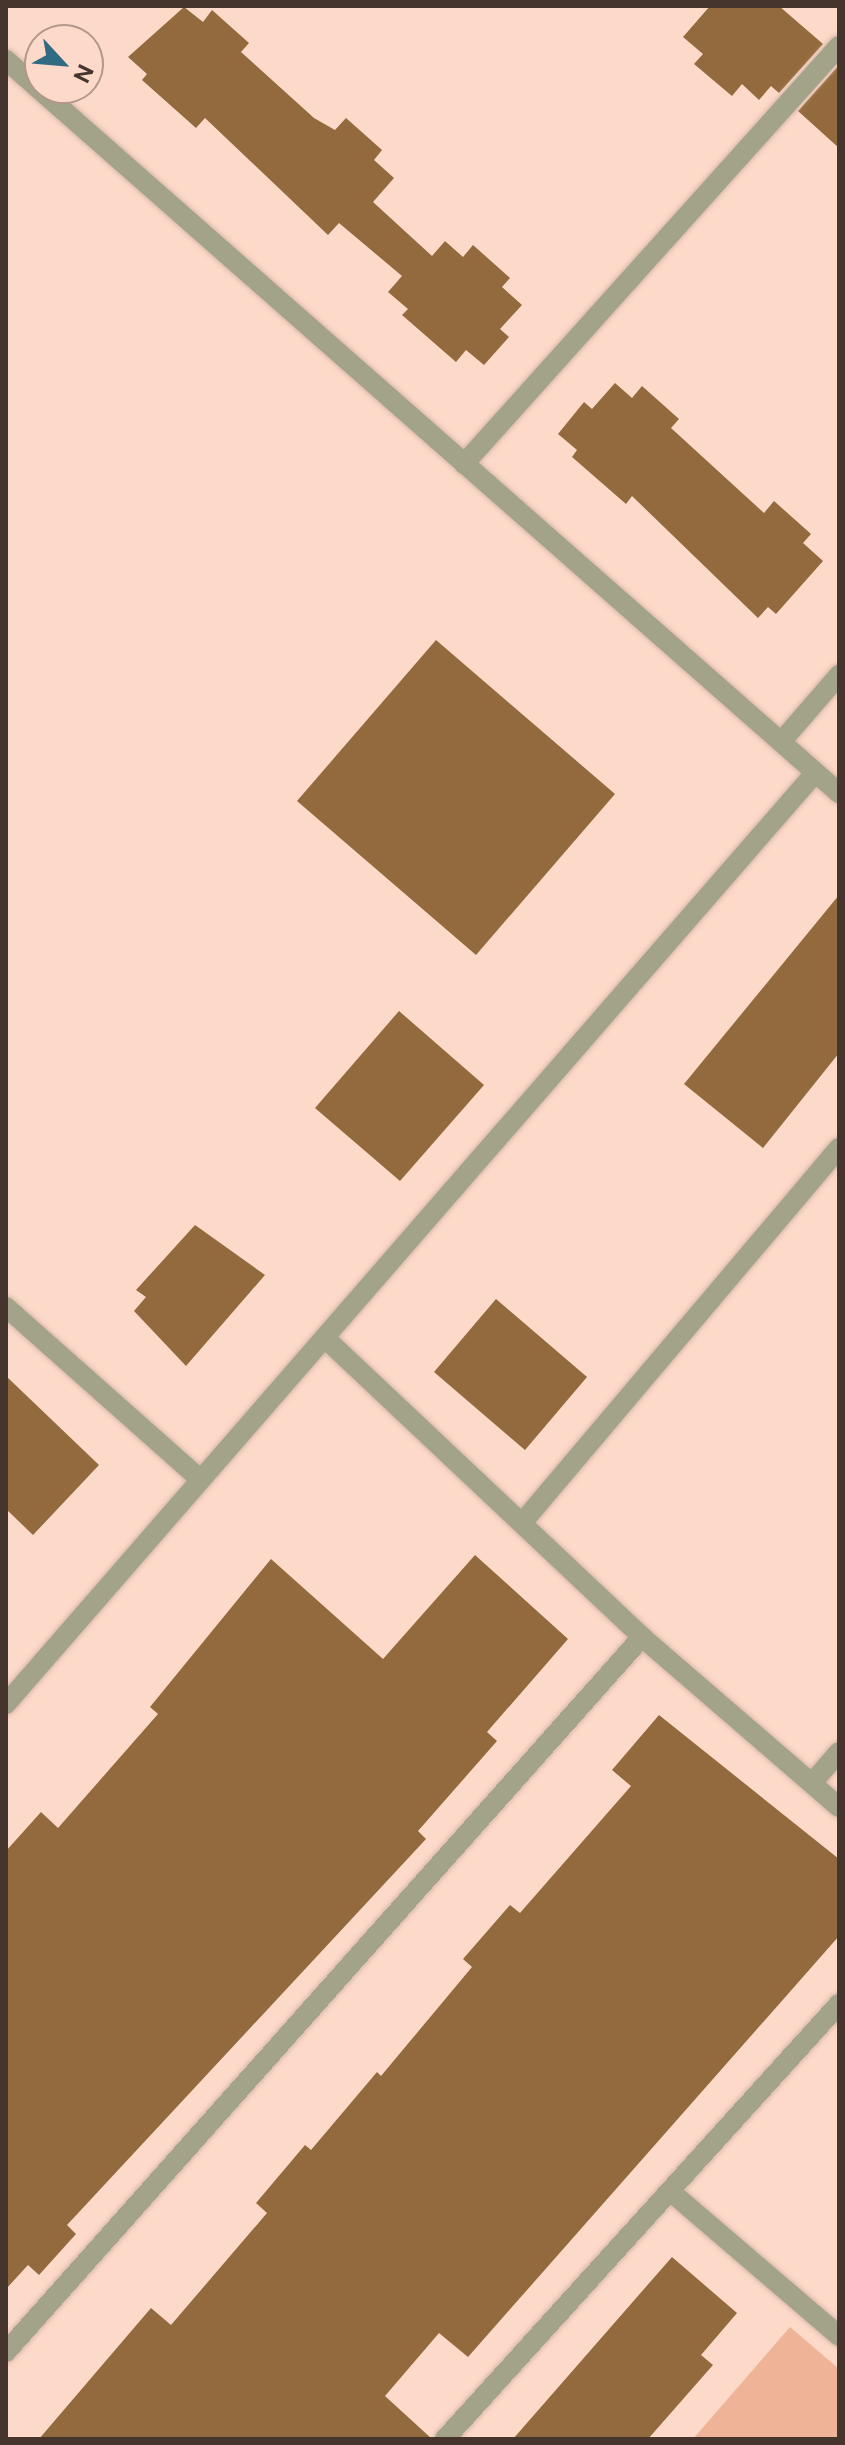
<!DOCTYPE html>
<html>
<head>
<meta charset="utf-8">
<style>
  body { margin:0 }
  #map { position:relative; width:845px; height:2445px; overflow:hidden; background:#fcd9c8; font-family:"Public Sans",sans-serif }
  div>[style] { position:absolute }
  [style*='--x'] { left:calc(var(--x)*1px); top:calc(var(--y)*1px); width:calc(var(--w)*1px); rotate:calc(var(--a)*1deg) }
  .green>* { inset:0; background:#efb497 }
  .building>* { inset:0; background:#936a3d }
  .roads { filter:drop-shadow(0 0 2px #d8b8a9) drop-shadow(0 0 2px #d8b8a9) }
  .minor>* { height:20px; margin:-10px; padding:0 10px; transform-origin:10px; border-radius:10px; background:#a2a389 }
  span { translate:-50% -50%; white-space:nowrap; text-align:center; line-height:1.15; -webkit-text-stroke:8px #fcd9c8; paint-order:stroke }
  .frame { position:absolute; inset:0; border:8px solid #46352c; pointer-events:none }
  .north { position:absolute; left:24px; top:24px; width:80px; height:80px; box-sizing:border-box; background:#fcd9c8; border:2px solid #b3978a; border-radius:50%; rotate:116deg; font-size:22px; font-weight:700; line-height:32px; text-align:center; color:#46352c }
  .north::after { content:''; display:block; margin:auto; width:28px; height:36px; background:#306a83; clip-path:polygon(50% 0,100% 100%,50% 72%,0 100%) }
</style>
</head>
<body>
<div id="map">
  <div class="green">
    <i style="clip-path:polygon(790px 2327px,839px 2369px,839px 2439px,693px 2439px)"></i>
  </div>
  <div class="building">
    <i style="clip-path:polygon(710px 6px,779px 6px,823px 44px,779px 93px,771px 86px,759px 100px,742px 84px,732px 96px,694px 64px,703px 54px,683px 37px)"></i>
    <i style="clip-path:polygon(184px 7px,203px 22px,212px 10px,249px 43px,241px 52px,314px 118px,335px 130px,346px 118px,382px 150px,374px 160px,394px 178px,373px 202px,432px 256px,445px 241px,463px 257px,473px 245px,510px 278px,502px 287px,522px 305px,500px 329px,509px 337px,484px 365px,466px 350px,456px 362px,402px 315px,408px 309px,388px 292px,402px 276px,339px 223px,328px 235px,205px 118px,196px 128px,142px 80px,147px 74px,128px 57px)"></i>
    <i style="clip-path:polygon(839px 65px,839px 148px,798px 111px)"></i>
    <i style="clip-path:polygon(615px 383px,632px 398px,642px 386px,679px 419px,671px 428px,764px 513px,774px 501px,811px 534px,803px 543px,823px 561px,776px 614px,768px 607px,758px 618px,632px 496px,626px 504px,572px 457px,577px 450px,558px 434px,584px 402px,592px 409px)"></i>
    <i style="clip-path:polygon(436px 640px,615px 794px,476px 955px,297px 801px)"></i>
    <i style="clip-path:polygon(839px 895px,839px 1053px,763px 1148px,684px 1084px)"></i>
    <i style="clip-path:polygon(399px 1011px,484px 1085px,400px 1181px,315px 1108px)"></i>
    <i style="clip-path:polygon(195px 1225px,265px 1275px,186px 1366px,134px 1311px,146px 1297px,136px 1290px)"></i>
    <i style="clip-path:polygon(496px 1299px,587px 1377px,525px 1450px,434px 1372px)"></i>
    <i style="clip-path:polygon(6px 1376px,99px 1465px,33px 1535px,6px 1509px)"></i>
    <i style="clip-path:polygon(475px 1555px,568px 1639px,487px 1732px,497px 1741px,418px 1831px,426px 1839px,67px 2225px,76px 2234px,39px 2275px,28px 2265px,6px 2289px,6px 1851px,41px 1812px,58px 1828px,158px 1714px,150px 1707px,271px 1559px,383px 1659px)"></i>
    <i style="clip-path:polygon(659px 1715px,839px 1859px,839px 1936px,468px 2357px,439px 2333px,385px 2396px,432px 2439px,39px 2439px,151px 2308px,171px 2325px,267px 2213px,256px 2203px,305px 2145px,311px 2150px,377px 2072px,381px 2076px,472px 1967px,463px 1959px,510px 1905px,520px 1913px,631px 1786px,612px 1770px)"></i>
    <i style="clip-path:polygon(672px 2257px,737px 2313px,701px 2355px,713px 2365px,648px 2439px,513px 2439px)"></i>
  </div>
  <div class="roads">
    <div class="minor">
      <i style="--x:6;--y:60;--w:1110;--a:41.35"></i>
      <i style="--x:464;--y:464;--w:562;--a:-48.1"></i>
      <i style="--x:781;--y:742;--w:89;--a:-49.1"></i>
      <i style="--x:6;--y:1307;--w:259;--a:41.6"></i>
      <i style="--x:326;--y:1339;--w:434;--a:43.3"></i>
      <i style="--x:642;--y:1637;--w:260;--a:40.8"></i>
      <i style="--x:522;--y:1523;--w:491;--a:-49.8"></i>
      <i style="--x:6;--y:1704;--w:1233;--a:-49.01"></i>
      <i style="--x:812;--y:1783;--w:41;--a:-48.9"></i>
      <i style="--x:670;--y:2191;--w:223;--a:40.6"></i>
      <i style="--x:6;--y:2352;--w:957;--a:-48.35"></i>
      <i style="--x:445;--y:2439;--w:587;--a:-47.83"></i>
    </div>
  </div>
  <div class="frame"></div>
  <div class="north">N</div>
</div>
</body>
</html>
